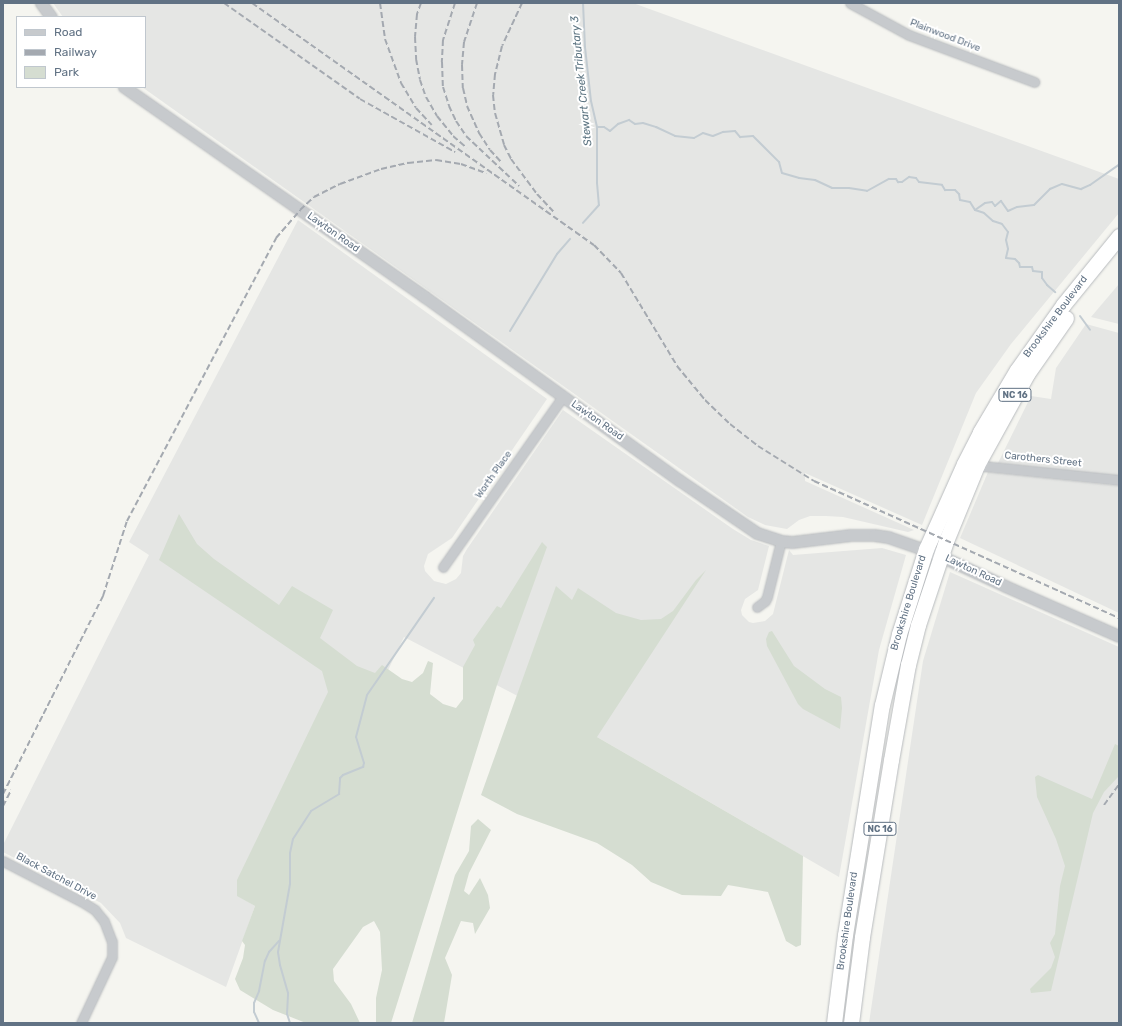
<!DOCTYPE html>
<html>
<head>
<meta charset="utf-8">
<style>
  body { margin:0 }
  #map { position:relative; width:1122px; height:1026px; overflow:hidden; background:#f5f5f0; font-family:Rubik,sans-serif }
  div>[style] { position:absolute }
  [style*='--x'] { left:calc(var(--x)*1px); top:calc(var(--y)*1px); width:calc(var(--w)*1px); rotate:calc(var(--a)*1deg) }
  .built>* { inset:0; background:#e5e6e4 }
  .green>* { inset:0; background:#d5ddd1 }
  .stream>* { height:2px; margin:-1px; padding:0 1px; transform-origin:1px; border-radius:1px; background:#c3ccd2 }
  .roads { filter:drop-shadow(0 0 1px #b8bbbe) drop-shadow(0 0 1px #b8bbbe) }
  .minor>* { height:9px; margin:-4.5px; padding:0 4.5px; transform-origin:4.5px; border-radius:4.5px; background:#c7cacd }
  .tertiary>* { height:11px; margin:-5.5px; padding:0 5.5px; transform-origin:5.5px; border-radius:5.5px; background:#c7cacd }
  .trunk>* { height:15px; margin:-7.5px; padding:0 7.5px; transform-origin:7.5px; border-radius:7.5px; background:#fff }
  .rail>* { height:2px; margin-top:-1px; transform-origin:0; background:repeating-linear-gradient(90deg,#a4a9b0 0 6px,transparent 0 9px) }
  span { translate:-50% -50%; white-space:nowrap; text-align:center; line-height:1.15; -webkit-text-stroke:4px #fff; paint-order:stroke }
  .shield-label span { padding:1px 3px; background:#fff; border:1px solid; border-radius:3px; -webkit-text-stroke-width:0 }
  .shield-label { font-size:9px; color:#617284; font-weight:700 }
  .street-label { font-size:10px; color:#617284 }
  .water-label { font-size:11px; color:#5d7582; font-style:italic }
  .frame { position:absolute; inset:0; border:4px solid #617284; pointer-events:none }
  .legend { position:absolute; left:16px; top:16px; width:130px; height:72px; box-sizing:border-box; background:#fff; border:1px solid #c0c7ce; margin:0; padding:5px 7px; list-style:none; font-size:12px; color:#617284 }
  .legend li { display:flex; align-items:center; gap:8px; height:20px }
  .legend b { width:20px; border:1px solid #c0c7ce }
</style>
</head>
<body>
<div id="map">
  <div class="built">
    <i style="clip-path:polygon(53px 3px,633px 3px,1119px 179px,1119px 213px,1011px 344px,976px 393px,922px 525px,805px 473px,805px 481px,914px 530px,908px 532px,843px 517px,826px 516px,810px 516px,799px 520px,787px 529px,765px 525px,748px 517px,142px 87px,145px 87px,145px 17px,63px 17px)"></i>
    <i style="clip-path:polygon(298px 220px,547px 399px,452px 538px,428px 554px,424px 566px,425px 571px,434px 581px,446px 584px,456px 579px,461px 573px,463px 556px,467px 549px,563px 410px,733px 529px,751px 540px,769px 546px,758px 590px,745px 599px,741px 610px,742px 615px,749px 622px,753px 623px,765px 621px,773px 614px,789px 550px,793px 555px,882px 548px,906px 555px,879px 650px,839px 877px,597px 737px,404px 637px,376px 695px,237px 895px,255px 906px,226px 987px,126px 938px,120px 923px,101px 903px,3px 852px,3px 845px,149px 555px,129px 542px)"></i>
    <i style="clip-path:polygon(1119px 284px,1119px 324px,1091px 317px)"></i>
    <i style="clip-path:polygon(1086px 324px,1119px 333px,1119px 477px,998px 463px,1031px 396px,1051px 399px,1056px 368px)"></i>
    <i style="clip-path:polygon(988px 472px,1119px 486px,1119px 613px,960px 538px)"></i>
    <i style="clip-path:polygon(950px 572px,1119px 647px,1119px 1023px,869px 1023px,923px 661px)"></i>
  </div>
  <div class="green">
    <i style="clip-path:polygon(179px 514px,197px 544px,214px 559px,279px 605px,292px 586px,333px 610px,320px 638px,357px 666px,375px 673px,382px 665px,402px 679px,412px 682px,423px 673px,428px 661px,433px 663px,430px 694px,443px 704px,456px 708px,463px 699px,463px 667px,475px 645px,473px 640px,497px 606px,501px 608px,542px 542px,547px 547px,497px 685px,391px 1023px,376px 1023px,376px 998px,382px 970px,380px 932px,374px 921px,363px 927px,333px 969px,334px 981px,351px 1004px,360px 1023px,306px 1023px,273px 1010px,240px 990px,235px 979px,243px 958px,245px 945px,242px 941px,255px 906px,237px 896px,237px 880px,328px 692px,322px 671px,159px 560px)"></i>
    <i style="clip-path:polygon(706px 570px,597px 737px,803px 856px,801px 945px,796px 947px,786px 941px,768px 892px,728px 885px,721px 896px,682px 895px,651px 882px,632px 865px,597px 843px,517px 814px,481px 795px,556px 586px,572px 600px,578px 588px,616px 613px,641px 620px,661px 619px,673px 611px,696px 580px)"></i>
    <i style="clip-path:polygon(772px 631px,794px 666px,825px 689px,841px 697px,842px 708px,840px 729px,803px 709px,798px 704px,767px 646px,766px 639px,769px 632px)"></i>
    <i style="clip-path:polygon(1115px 744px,1119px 746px,1119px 776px,1104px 792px,1093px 813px,1051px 991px,1031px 993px,1030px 989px,1051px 968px,1055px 957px,1050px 943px,1055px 934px,1060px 886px,1065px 866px,1056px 839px,1037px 797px,1035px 777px,1038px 775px,1092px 799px)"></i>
    <i style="clip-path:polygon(478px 819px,491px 830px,469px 873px,464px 891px,469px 895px,480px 878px,488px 895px,490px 908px,475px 934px,473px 923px,461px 921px,445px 958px,452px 975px,444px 1023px,412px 1023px,455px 875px,469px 851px,471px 826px)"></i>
  </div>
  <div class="stream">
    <i style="--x:583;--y:3;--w:44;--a:87.4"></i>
    <i style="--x:585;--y:47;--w:54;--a:83.7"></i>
    <i style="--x:591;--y:101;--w:27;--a:77"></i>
    <i style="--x:597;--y:127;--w:56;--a:90"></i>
    <i style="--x:597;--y:183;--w:22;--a:85"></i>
    <i style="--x:599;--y:205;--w:24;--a:132"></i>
    <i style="--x:597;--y:127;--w:7;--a:0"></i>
    <i style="--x:604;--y:127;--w:7;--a:34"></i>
    <i style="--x:610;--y:131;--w:11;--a:-41"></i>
    <i style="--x:618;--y:124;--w:12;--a:-20"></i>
    <i style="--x:629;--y:120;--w:7;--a:34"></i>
    <i style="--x:635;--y:124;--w:8;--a:-7"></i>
    <i style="--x:643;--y:123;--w:14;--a:17"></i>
    <i style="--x:656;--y:127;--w:21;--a:25"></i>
    <i style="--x:675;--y:136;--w:19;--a:6"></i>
    <i style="--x:694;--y:138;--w:10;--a:-29"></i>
    <i style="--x:703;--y:133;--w:10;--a:17"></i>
    <i style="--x:713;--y:136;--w:11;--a:-22"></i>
    <i style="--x:723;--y:132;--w:12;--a:-5"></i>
    <i style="--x:735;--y:131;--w:8;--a:50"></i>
    <i style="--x:740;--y:137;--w:13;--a:-4"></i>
    <i style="--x:753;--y:136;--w:37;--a:45"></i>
    <i style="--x:779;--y:162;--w:11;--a:75"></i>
    <i style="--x:782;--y:173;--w:18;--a:16"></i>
    <i style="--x:799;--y:178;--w:16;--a:7"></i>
    <i style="--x:815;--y:180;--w:19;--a:25"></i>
    <i style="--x:832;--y:188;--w:17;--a:0"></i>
    <i style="--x:849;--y:188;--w:18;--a:9"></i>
    <i style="--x:867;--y:191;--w:25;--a:-29"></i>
    <i style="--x:889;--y:179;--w:7;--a:0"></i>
    <i style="--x:896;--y:179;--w:4;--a:56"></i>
    <i style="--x:898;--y:182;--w:4;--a:0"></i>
    <i style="--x:902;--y:182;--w:9;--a:-36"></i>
    <i style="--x:909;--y:177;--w:7;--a:8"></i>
    <i style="--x:916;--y:178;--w:5;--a:53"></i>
    <i style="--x:919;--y:182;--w:23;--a:7"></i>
    <i style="--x:942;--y:185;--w:6;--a:59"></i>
    <i style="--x:945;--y:190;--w:10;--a:0"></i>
    <i style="--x:955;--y:190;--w:6;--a:45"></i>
    <i style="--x:959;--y:194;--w:6;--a:81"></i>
    <i style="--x:960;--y:200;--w:10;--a:11"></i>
    <i style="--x:970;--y:202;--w:9;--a:58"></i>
    <i style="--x:975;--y:210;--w:9;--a:18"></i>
    <i style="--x:984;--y:213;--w:12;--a:42"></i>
    <i style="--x:993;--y:221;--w:9;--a:18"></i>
    <i style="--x:1002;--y:224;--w:10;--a:53"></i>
    <i style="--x:1008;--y:232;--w:8;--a:104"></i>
    <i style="--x:1006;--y:240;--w:9;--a:77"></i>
    <i style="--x:1008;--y:249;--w:9;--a:103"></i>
    <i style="--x:1006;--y:258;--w:9;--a:6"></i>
    <i style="--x:1015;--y:259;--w:6;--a:45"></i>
    <i style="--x:1019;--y:263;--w:4;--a:76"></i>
    <i style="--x:1020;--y:267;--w:12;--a:0"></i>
    <i style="--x:1032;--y:267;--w:4;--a:76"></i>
    <i style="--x:1033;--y:271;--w:9;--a:6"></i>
    <i style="--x:1042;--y:272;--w:6;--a:90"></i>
    <i style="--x:1042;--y:278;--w:9;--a:54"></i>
    <i style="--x:1047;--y:285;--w:11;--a:41"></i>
    <i style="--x:975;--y:210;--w:12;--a:-35"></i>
    <i style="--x:985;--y:203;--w:7;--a:-8"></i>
    <i style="--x:992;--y:202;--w:5;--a:53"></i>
    <i style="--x:995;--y:206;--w:8;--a:-40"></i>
    <i style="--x:1001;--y:201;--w:12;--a:55"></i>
    <i style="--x:1008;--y:211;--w:10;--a:-24"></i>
    <i style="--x:1017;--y:207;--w:17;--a:-7"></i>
    <i style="--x:1034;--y:205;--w:23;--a:-45"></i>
    <i style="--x:1050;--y:189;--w:13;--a:-23"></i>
    <i style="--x:1062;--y:184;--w:20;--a:15"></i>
    <i style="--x:1081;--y:189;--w:10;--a:-24"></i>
    <i style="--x:1090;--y:185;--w:35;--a:-35"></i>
    <i style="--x:1080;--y:316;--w:17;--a:54"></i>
    <i style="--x:510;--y:331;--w:90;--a:-58.6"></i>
    <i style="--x:557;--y:254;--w:20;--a:-49"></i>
    <i style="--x:259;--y:1023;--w:12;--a:-114"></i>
    <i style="--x:254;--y:1012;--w:9;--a:-90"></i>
    <i style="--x:254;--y:1003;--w:13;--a:-67"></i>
    <i style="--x:259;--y:991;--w:31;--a:-79"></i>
    <i style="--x:265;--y:961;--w:10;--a:-66"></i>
    <i style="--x:269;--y:952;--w:15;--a:-48"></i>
    <i style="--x:290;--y:1023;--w:9;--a:-108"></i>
    <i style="--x:287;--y:1014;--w:21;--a:-87"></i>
    <i style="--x:288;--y:993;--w:29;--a:-106"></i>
    <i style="--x:280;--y:965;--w:13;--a:-99"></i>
    <i style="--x:278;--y:952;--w:69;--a:-80"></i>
    <i style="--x:290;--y:884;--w:31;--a:-90"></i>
    <i style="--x:290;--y:853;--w:14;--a:-78"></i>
    <i style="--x:293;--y:839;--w:33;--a:-57"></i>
    <i style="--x:311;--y:811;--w:33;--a:-31"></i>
    <i style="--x:339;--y:794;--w:16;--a:-86"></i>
    <i style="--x:340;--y:778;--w:4;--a:-45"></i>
    <i style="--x:343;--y:775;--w:22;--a:-22"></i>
    <i style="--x:363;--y:767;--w:4;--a:-76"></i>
    <i style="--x:364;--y:763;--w:27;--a:-107"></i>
    <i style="--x:356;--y:737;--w:43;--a:-75.3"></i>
    <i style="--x:367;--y:695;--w:118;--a:-55.4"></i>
  </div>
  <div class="roads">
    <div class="minor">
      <i style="--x:850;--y:3;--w:67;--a:28.5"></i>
      <i style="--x:909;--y:35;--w:134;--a:20.5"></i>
      <i style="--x:973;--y:465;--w:147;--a:5.9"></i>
      <i style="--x:443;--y:567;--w:209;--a:-54.9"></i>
      <i style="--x:757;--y:607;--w:10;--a:-37"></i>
      <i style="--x:765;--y:601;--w:4;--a:-63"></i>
      <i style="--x:767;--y:597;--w:58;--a:-76"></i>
      <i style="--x:3;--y:861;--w:91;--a:27.4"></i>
      <i style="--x:84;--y:903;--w:13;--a:32"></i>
      <i style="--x:95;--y:910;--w:14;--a:51"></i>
      <i style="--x:104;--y:921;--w:22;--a:69"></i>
      <i style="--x:112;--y:942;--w:15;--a:90"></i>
      <i style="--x:112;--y:957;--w:73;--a:115.2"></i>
    </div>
    <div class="tertiary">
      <i style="--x:41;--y:3;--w:17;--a:54"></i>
      <i style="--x:124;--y:87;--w:367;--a:34.9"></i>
      <i style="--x:425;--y:297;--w:313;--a:35.8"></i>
      <i style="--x:679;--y:480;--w:94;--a:34.2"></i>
      <i style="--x:757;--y:533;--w:25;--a:18"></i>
      <i style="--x:781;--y:541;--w:11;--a:5"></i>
      <i style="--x:792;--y:542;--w:59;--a:-6.8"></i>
      <i style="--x:851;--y:535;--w:23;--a:0"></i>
      <i style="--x:874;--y:535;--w:14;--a:8"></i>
      <i style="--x:888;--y:537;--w:49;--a:19.2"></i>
      <i style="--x:934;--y:553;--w:78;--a:24.9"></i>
      <i style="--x:1005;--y:586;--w:124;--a:23.7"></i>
    </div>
    <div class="trunk">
      <i style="--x:834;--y:1023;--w:89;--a:-82.9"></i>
      <i style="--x:845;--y:935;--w:233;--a:-80.9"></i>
      <i style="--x:882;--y:705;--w:73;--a:-76.5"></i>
      <i style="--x:899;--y:634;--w:89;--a:-72.4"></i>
      <i style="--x:926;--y:549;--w:93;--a:-65.9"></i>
      <i style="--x:964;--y:464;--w:36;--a:-63"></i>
      <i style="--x:980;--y:432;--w:72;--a:-59.2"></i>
      <i style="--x:1017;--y:370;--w:80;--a:-54.7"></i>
      <i style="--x:1063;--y:305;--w:89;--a:-50.9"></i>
      <i style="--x:851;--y:1023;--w:87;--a:-82.7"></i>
      <i style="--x:862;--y:937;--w:179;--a:-80.7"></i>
      <i style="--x:891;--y:760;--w:97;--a:-79.9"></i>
      <i style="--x:908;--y:665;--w:41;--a:-76"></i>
      <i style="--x:918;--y:625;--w:89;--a:-71.6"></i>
      <i style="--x:946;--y:541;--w:82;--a:-67.8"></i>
      <i style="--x:977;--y:465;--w:104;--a:-61.2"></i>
      <i style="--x:1027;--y:374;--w:68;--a:-55.1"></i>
    </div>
  </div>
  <div class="rail">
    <i style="--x:224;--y:3;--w:166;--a:35.2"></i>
    <i style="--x:360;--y:99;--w:109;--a:29.2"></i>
    <i style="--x:252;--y:3;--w:419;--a:35.3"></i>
    <i style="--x:594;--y:245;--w:39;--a:46"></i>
    <i style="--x:621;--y:273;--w:109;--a:58.9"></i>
    <i style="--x:677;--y:366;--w:44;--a:50.5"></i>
    <i style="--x:705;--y:400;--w:35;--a:44"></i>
    <i style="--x:730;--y:424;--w:36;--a:38"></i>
    <i style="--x:758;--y:446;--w:66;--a:32"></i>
    <i style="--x:814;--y:481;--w:334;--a:24.2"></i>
    <i style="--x:380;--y:3;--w:36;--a:82"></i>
    <i style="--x:385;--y:39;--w:47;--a:70"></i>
    <i style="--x:401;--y:83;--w:29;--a:59"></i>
    <i style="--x:416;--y:108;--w:23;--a:47"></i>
    <i style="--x:421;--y:3;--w:12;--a:110"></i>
    <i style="--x:417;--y:14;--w:23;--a:95"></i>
    <i style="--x:415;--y:37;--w:22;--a:87"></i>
    <i style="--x:416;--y:59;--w:21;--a:79"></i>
    <i style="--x:420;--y:80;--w:18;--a:71"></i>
    <i style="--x:426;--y:97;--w:22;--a:60"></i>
    <i style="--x:437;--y:116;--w:26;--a:51"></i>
    <i style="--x:453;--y:136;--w:18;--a:41"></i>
    <i style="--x:455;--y:3;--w:39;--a:108"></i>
    <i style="--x:443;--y:40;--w:22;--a:93"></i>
    <i style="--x:442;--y:62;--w:25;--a:88"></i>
    <i style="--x:443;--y:87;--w:20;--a:72"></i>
    <i style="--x:449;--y:106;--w:17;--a:65"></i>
    <i style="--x:456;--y:121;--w:18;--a:56"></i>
    <i style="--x:466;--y:136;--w:73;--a:43.3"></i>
    <i style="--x:477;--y:3;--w:41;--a:108.4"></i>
    <i style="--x:464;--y:42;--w:23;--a:95"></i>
    <i style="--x:462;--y:65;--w:23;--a:88"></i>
    <i style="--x:463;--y:88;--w:18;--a:77"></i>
    <i style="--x:467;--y:106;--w:30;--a:66"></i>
    <i style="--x:479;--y:133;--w:20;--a:57"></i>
    <i style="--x:490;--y:150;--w:16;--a:47"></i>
    <i style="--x:522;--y:3;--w:47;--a:114.9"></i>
    <i style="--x:502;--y:46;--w:29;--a:104"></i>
    <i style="--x:495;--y:74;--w:21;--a:95"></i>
    <i style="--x:493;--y:95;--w:18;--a:84"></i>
    <i style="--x:495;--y:113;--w:33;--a:74"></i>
    <i style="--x:504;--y:145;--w:16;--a:63"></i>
    <i style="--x:511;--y:159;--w:44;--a:53.4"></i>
    <i style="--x:537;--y:194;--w:25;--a:47"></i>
    <i style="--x:3;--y:794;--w:222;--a:-63.2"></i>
    <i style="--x:103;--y:596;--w:79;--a:-72.3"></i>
    <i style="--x:127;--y:521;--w:320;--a:-62.2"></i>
    <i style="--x:276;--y:238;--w:37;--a:-49"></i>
    <i style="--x:300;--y:210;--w:19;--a:-43"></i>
    <i style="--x:314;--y:197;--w:29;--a:-27"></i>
    <i style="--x:340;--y:184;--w:44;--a:-20.1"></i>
    <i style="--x:381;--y:169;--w:28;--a:-13"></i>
    <i style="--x:408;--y:163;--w:28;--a:-6"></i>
    <i style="--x:436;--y:160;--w:25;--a:9"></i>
    <i style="--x:461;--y:164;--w:27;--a:20"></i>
    <i style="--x:1104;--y:805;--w:26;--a:-54"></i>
    <i style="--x:3;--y:806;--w:18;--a:-63"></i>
  </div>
  <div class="shield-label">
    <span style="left:1015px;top:395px">NC 16</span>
    <span style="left:880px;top:829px">NC 16</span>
  </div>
  <div class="street-label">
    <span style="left:945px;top:36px;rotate:21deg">Plainwood Drive</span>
    <span style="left:333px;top:233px;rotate:35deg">Lawton Road</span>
    <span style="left:1056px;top:317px;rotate:-53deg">Brookshire Boulevard</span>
    <span style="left:597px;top:421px;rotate:35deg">Lawton Road</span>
    <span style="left:1043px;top:460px;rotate:6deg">Carothers Street</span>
    <span style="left:494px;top:475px;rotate:-55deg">Worth Place</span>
    <span style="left:973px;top:571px;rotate:25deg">Lawton Road</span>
    <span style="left:909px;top:603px;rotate:-73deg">Brookshire Boulevard</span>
    <span style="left:56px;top:877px;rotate:28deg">Black Satchel Drive</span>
    <span style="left:848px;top:921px;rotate:-82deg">Brookshire Boulevard</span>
  </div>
  <div class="water-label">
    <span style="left:582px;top:81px;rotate:-96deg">Stewart Creek Tributary 3</span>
  </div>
  <div class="frame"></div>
  <ul class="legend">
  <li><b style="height:5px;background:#c7cacd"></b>Road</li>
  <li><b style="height:5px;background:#a4a9b0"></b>Railway</li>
  <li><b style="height:11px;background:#d5ddd1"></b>Park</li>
  </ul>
</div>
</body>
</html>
